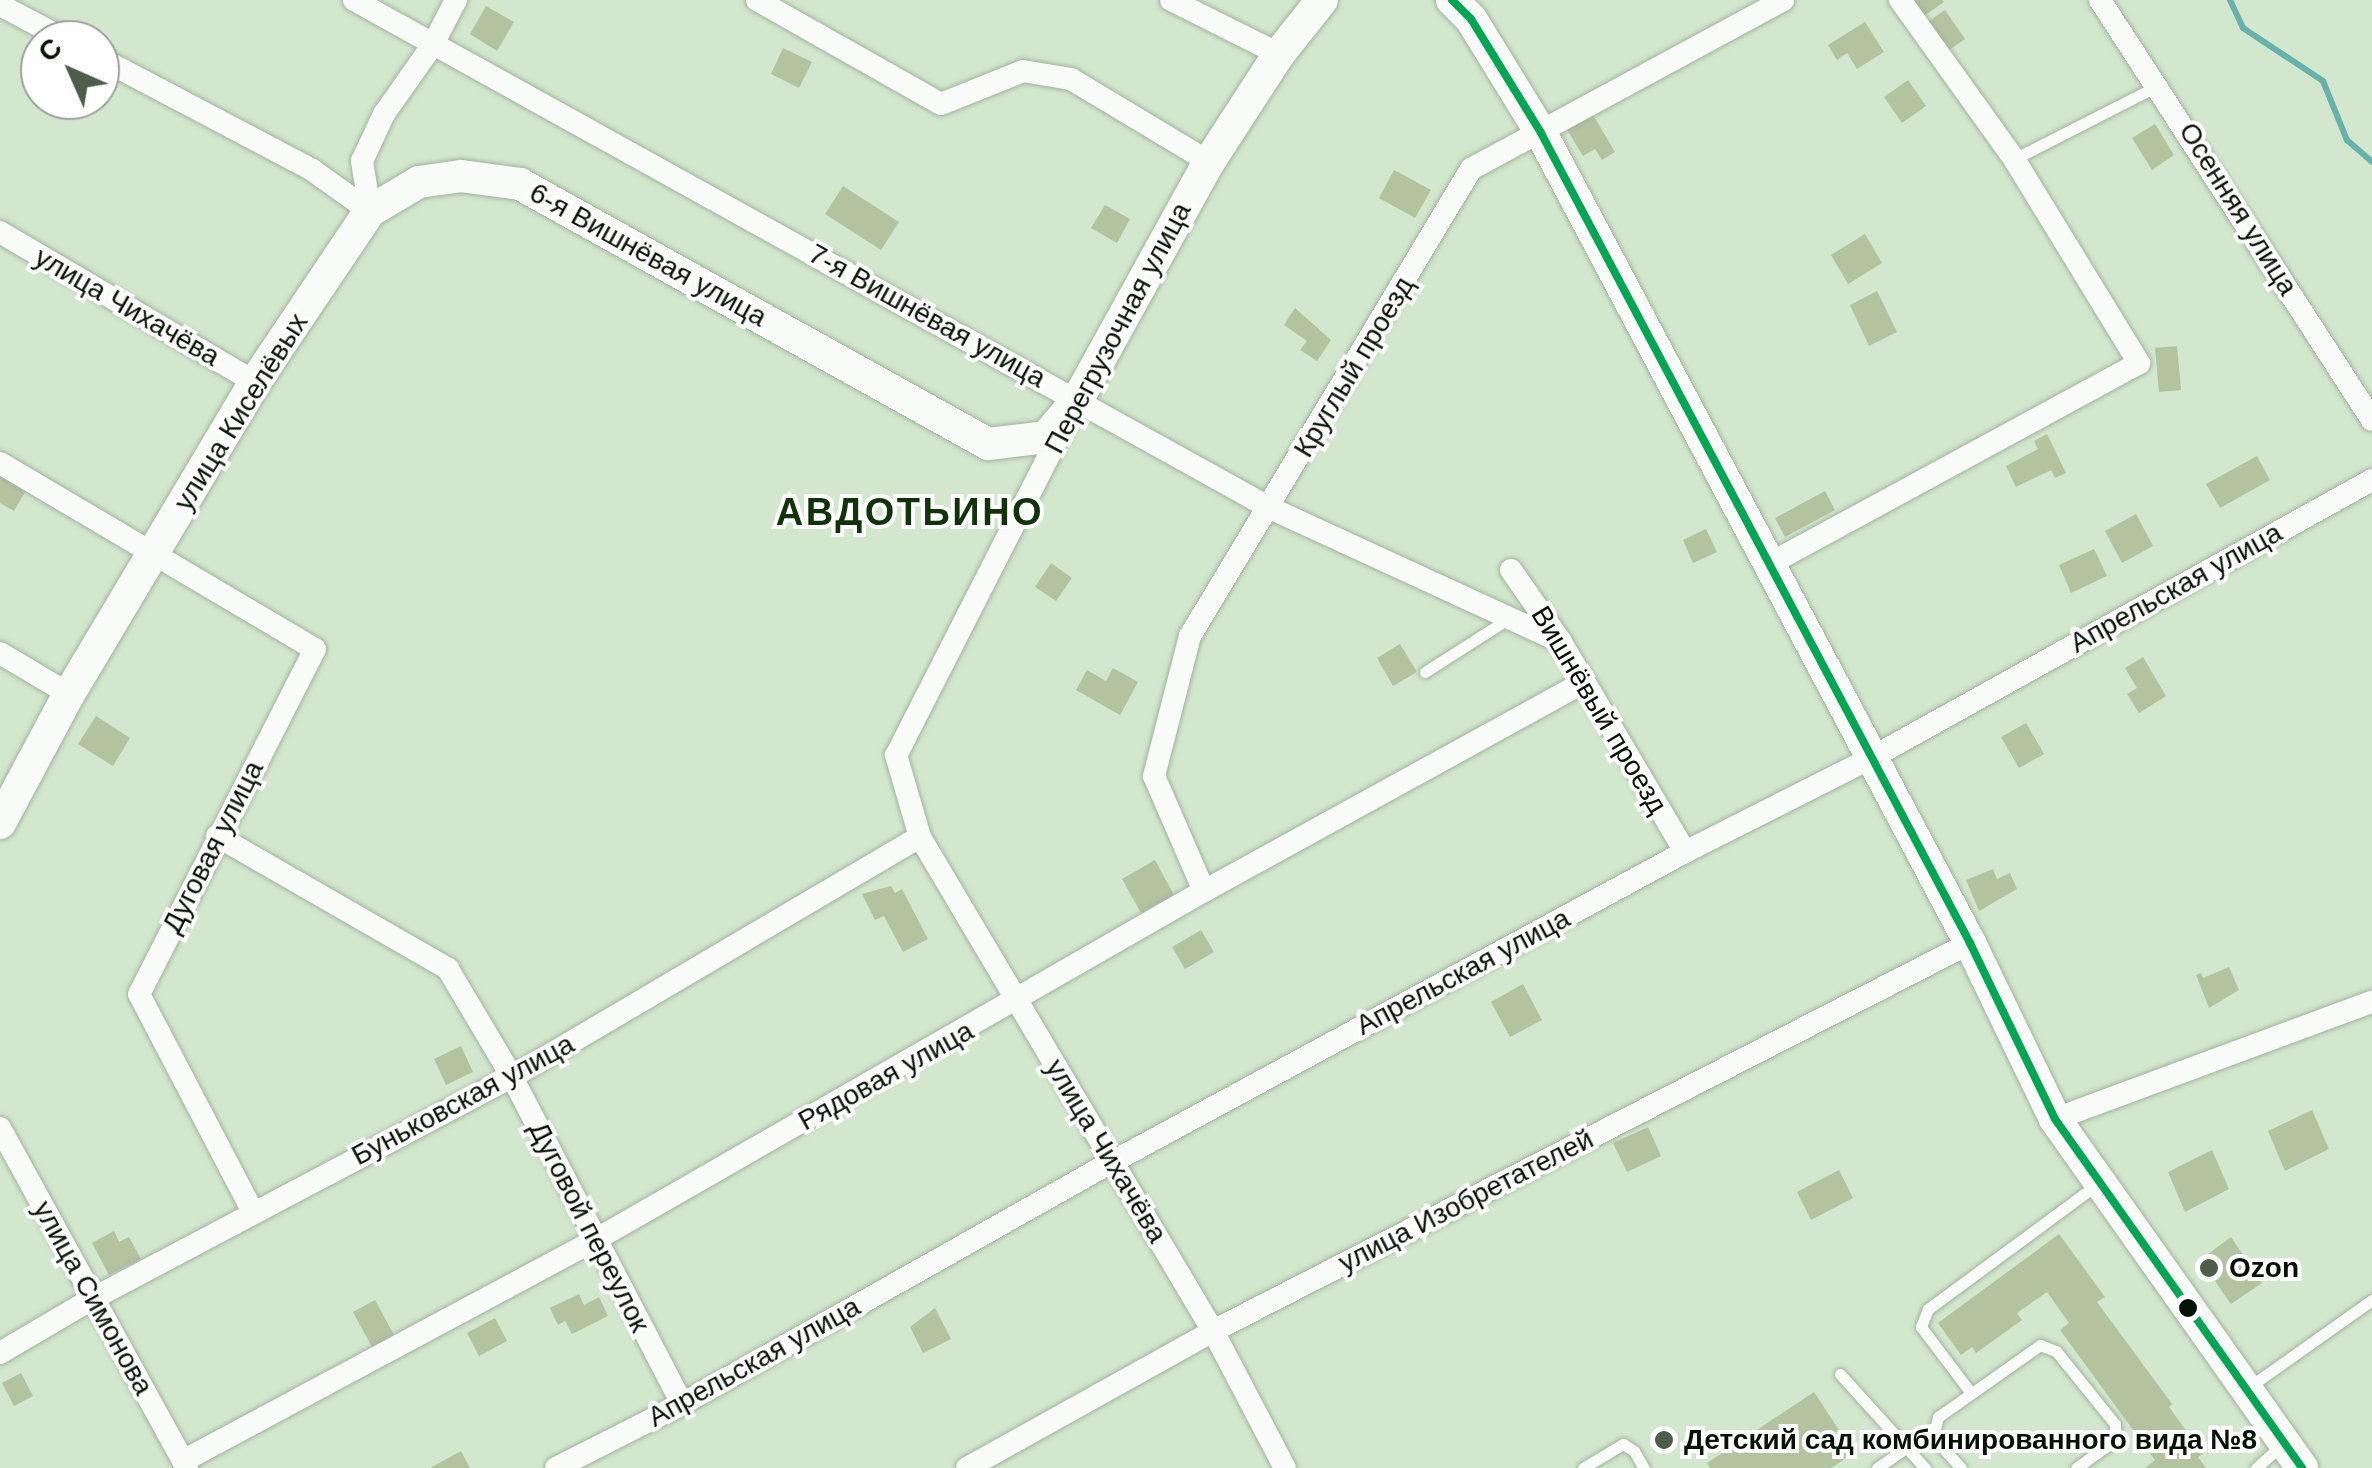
<!DOCTYPE html>
<html>
<head>
<meta charset="utf-8">
<style>
  body { margin:0 }
  #map { position:relative; width:2372px; height:1468px; overflow:hidden; background:#d2e7cd; font-family:Arial,sans-serif }
  div>[style] { position:absolute }
  [style*='--x'] { left:calc(var(--x)*1px); top:calc(var(--y)*1px); width:calc(var(--w)*1px); rotate:calc(var(--a)*1deg) }
  .stream>* { height:6px; margin:-3px; padding:0 3px; transform-origin:3px; border-radius:3px; background:#68b2ae }
  .building>* { inset:0; background:#b3c29f }
  .roads { filter:drop-shadow(0 0 2px #a1b29d) drop-shadow(0 0 2px #a1b29d) }
  .lane>* { height:11px; margin:-5.5px; padding:0 5.5px; transform-origin:5.5px; border-radius:5.5px; background:#f8fbf8 }
  .street>* { height:22px; margin:-11px; padding:0 11px; transform-origin:11px; border-radius:11px; background:#f8fbf8 }
  .secondary>* { height:32px; margin:-16px; padding:0 16px; transform-origin:16px; border-radius:16px; background:#f8fbf8 }
  .bus-1>* { height:8px; margin:-4px; padding:0 4px; transform-origin:4px; border-radius:4px; background:#00a651 }
  .dots>* { width:28px; height:28px; translate:-50% -50%; box-sizing:border-box; border:5px solid #fff; border-radius:50% }
  span { translate:-50% -50%; white-space:nowrap; text-align:center; line-height:1.15; -webkit-text-stroke:8px #fff; paint-order:stroke }
  .street-label { font-size:28px; color:#051204 }
  .poi-label { font-size:28px; color:#051204; font-weight:700 }
  .left { translate:0 -50%; text-align:left }
  .district-label { font-size:38px; color:#12320a; font-weight:700; letter-spacing:2.5px }
  .north { position:absolute; left:20px; top:20px; width:100px; height:100px; box-sizing:border-box; background:#fff; border:2px solid #9ba09b; border-radius:50%; rotate:315deg; font-size:28px; font-weight:700; line-height:40px; text-align:center; color:#051204 }
  .north::after { content:''; display:block; margin:auto; width:35px; height:45px; background:#4d5d4a; clip-path:polygon(50% 0,100% 100%,50% 72%,0 100%) }
</style>
</head>
<body>
<div id="map">
  <div class="stream">
    <i style="--x:2230;--y:0;--w:31;--a:65"></i>
    <i style="--x:2243;--y:28;--w:96;--a:33.5"></i>
    <i style="--x:2323;--y:81;--w:64;--a:67.9"></i>
    <i style="--x:2347;--y:140;--w:33;--a:41"></i>
  </div>
  <div class="building">
    <i style="clip-path:polygon(1906px 0,1942px 0,1944px 2px,1920px 19px)"></i>
    <i style="clip-path:polygon(486px 6px,514px 22px,497px 51px,470px 34px)"></i>
    <i style="clip-path:polygon(1945px 10px,1965px 39px,1942px 55px,1922px 26px)"></i>
    <i style="clip-path:polygon(1865px 22px,1884px 52px,1857px 69px,1847px 53px,1837px 60px,1828px 45px)"></i>
    <i style="clip-path:polygon(783px 48px,812px 62px,799px 88px,771px 74px)"></i>
    <i style="clip-path:polygon(1908px 80px,1926px 106px,1902px 123px,1884px 97px)"></i>
    <i style="clip-path:polygon(1592px 113px,1615px 152px,1602px 160px,1595px 149px,1583px 156px,1566px 128px)"></i>
    <i style="clip-path:polygon(2155px 124px,2174px 155px,2152px 170px,2132px 138px)"></i>
    <i style="clip-path:polygon(1394px 170px,1431px 190px,1415px 218px,1379px 198px)"></i>
    <i style="clip-path:polygon(843px 186px,899px 222px,881px 250px,825px 214px)"></i>
    <i style="clip-path:polygon(1105px 205px,1130px 219px,1117px 243px,1091px 228px)"></i>
    <i style="clip-path:polygon(1865px 234px,1882px 263px,1848px 284px,1831px 255px)"></i>
    <i style="clip-path:polygon(1877px 291px,1897px 332px,1869px 346px,1850px 305px)"></i>
    <i style="clip-path:polygon(1295px 308px,1331px 340px,1317px 361px,1300px 350px,1307px 341px,1284px 325px)"></i>
    <i style="clip-path:polygon(2177px 346px,2181px 390px,2159px 392px,2155px 348px)"></i>
    <i style="clip-path:polygon(2047px 434px,2066px 473px,2055px 478px,2051px 470px,2016px 487px,2006px 466px,2038px 449px,2034px 441px)"></i>
    <i style="clip-path:polygon(2257px 456px,2270px 480px,2220px 508px,2206px 484px)"></i>
    <i style="clip-path:polygon(0 471px,28px 487px,14px 511px,0 503px)"></i>
    <i style="clip-path:polygon(1825px 491px,1835px 510px,1785px 537px,1775px 518px)"></i>
    <i style="clip-path:polygon(2136px 514px,2153px 546px,2122px 563px,2105px 531px)"></i>
    <i style="clip-path:polygon(1706px 529px,1717px 552px,1693px 563px,1683px 540px)"></i>
    <i style="clip-path:polygon(2094px 549px,2107px 576px,2071px 593px,2059px 565px)"></i>
    <i style="clip-path:polygon(1051px 563px,1072px 578px,1056px 601px,1035px 587px)"></i>
    <i style="clip-path:polygon(1400px 644px,1417px 672px,1393px 686px,1377px 658px)"></i>
    <i style="clip-path:polygon(2143px 657px,2166px 696px,2139px 713px,2127px 694px,2137px 688px,2125px 668px)"></i>
    <i style="clip-path:polygon(1113px 668px,1138px 682px,1120px 715px,1076px 690px,1087px 670px,1106px 681px)"></i>
    <i style="clip-path:polygon(96px 716px,130px 738px,113px 766px,78px 744px)"></i>
    <i style="clip-path:polygon(2026px 723px,2044px 754px,2019px 768px,2001px 737px)"></i>
    <i style="clip-path:polygon(1155px 860px,1174px 895px,1141px 913px,1122px 879px)"></i>
    <i style="clip-path:polygon(1993px 869px,1997px 879px,2010px 873px,2017px 889px,1979px 911px,1966px 880px)"></i>
    <i style="clip-path:polygon(891px 886px,895px 893px,902px 889px,928px 939px,903px 952px,884px 916px,875px 920px,862px 894px)"></i>
    <i style="clip-path:polygon(1201px 930px,1214px 952px,1185px 969px,1172px 947px)"></i>
    <i style="clip-path:polygon(2229px 967px,2239px 990px,2209px 1008px,2196px 975px,2201px 973px,2203px 978px)"></i>
    <i style="clip-path:polygon(1523px 984px,1542px 1020px,1510px 1037px,1491px 1002px)"></i>
    <i style="clip-path:polygon(461px 1046px,473px 1072px,446px 1085px,434px 1059px)"></i>
    <i style="clip-path:polygon(2312px 1110px,2329px 1149px,2285px 1171px,2268px 1131px)"></i>
    <i style="clip-path:polygon(1648px 1127px,1661px 1156px,1627px 1172px,1613px 1143px)"></i>
    <i style="clip-path:polygon(2212px 1150px,2229px 1189px,2185px 1212px,2168px 1172px)"></i>
    <i style="clip-path:polygon(1839px 1170px,1853px 1198px,1811px 1220px,1797px 1192px)"></i>
    <i style="clip-path:polygon(114px 1231px,119px 1242px,129px 1237px,141px 1259px,109px 1275px,92px 1243px)"></i>
    <i style="clip-path:polygon(2059px 1234px,2105px 1297px,2097px 1302px,2172px 1404px,2169px 1407px,2203px 1454px,2198px 1457px,2206px 1468px,2145px 1468px,2155px 1460px,2060px 1330px,2069px 1323px,2047px 1292px,2017px 1313px,2022px 1320px,1976px 1353px,1972px 1347px,1961px 1355px,1938px 1323px)"></i>
    <i style="clip-path:polygon(2231px 1237px,2262px 1283px,2231px 1304px,2200px 1260px)"></i>
    <i style="clip-path:polygon(579px 1294px,584px 1305px,599px 1297px,608px 1316px,572px 1334px,565px 1321px,558px 1325px,550px 1308px)"></i>
    <i style="clip-path:polygon(375px 1300px,394px 1335px,372px 1347px,353px 1312px)"></i>
    <i style="clip-path:polygon(935px 1308px,951px 1339px,923px 1353px,910px 1327px)"></i>
    <i style="clip-path:polygon(495px 1318px,507px 1341px,479px 1356px,467px 1333px)"></i>
    <i style="clip-path:polygon(21px 1373px,33px 1396px,14px 1406px,2px 1383px)"></i>
    <i style="clip-path:polygon(1814px 1392px,1854px 1453px,1831px 1468px,1710px 1468px,1707px 1463px)"></i>
    <i style="clip-path:polygon(461px 1451px,470px 1468px,430px 1468px)"></i>
  </div>
  <div class="roads">
    <div class="lane">
      <i style="--x:2014;--y:159;--w:161;--a:-27"></i>
      <i style="--x:1425;--y:672;--w:100;--a:-32.7"></i>
      <i style="--x:1840;--y:1374;--w:127;--a:47.9"></i>
      <i style="--x:2249;--y:1387;--w:151;--a:-35.3"></i>
      <i style="--x:1971;--y:1393;--w:83;--a:-127.1"></i>
      <i style="--x:1921;--y:1327;--w:19;--a:-69"></i>
      <i style="--x:1928;--y:1309;--w:209;--a:-36.4"></i>
      <i style="--x:1583;--y:1468;--w:47;--a:-31"></i>
      <i style="--x:1623;--y:1444;--w:13;--a:32"></i>
      <i style="--x:1634;--y:1451;--w:20;--a:60"></i>
      <i style="--x:1877;--y:1468;--w:38;--a:-35"></i>
      <i style="--x:1961;--y:1468;--w:42;--a:-132.1"></i>
      <i style="--x:1933;--y:1437;--w:21;--a:-76"></i>
      <i style="--x:1938;--y:1417;--w:125;--a:-35.2"></i>
      <i style="--x:2040;--y:1345;--w:17;--a:21"></i>
      <i style="--x:2056;--y:1351;--w:94;--a:51.1"></i>
      <i style="--x:2115;--y:1424;--w:16;--a:90"></i>
      <i style="--x:2115;--y:1440;--w:48;--a:144.3"></i>
      <i style="--x:2256;--y:1468;--w:36;--a:-42"></i>
    </div>
    <div class="street">
      <i style="--x:354;--y:0;--w:1047;--a:29.01"></i>
      <i style="--x:1270;--y:508;--w:320;--a:24.7"></i>
      <i style="--x:757;--y:0;--w:211;--a:29.5"></i>
      <i style="--x:941;--y:104;--w:88;--a:-21.9"></i>
      <i style="--x:1023;--y:71;--w:49;--a:9.5"></i>
      <i style="--x:1071;--y:79;--w:161;--a:31"></i>
      <i style="--x:1171;--y:0;--w:121;--a:26.6"></i>
      <i style="--x:2100;--y:0;--w:500;--a:57.07"></i>
      <i style="--x:0;--y:5;--w:75;--a:27.9"></i>
      <i style="--x:100;--y:58;--w:240;--a:27.8"></i>
      <i style="--x:312;--y:170;--w:71;--a:35.3"></i>
      <i style="--x:370;--y:211;--w:51;--a:-99.1"></i>
      <i style="--x:362;--y:161;--w:52;--a:-64.9"></i>
      <i style="--x:384;--y:114;--w:83;--a:-54.8"></i>
      <i style="--x:432;--y:46;--w:52;--a:-62.4"></i>
      <i style="--x:0;--y:232;--w:296;--a:30.5"></i>
      <i style="--x:1065;--y:424;--w:372;--a:117"></i>
      <i style="--x:896;--y:755;--w:85;--a:73.7"></i>
      <i style="--x:920;--y:837;--w:574;--a:59.33"></i>
      <i style="--x:1213;--y:1331;--w:155;--a:62.3"></i>
      <i style="--x:0;--y:463;--w:366;--a:30.6"></i>
      <i style="--x:315;--y:649;--w:387;--a:117"></i>
      <i style="--x:139;--y:994;--w:246;--a:62.4"></i>
      <i style="--x:1771;--y:563;--w:419;--a:-28.5"></i>
      <i style="--x:2139;--y:363;--w:239;--a:-121.5"></i>
      <i style="--x:2014;--y:159;--w:196;--a:-125.6"></i>
      <i style="--x:1511;--y:570;--w:88;--a:55.2"></i>
      <i style="--x:1561;--y:642;--w:244;--a:59.4"></i>
      <i style="--x:0;--y:653;--w:80;--a:30.7"></i>
      <i style="--x:217;--y:836;--w:267;--a:29.9"></i>
      <i style="--x:448;--y:969;--w:126;--a:59.3"></i>
      <i style="--x:512;--y:1077;--w:369;--a:62.5"></i>
      <i style="--x:1204;--y:891;--w:125;--a:-113.5"></i>
      <i style="--x:1154;--y:776;--w:145;--a:-75.6"></i>
      <i style="--x:1190;--y:636;--w:545;--a:-58.96"></i>
      <i style="--x:1471;--y:169;--w:355;--a:-28.4"></i>
      <i style="--x:2055;--y:1119;--w:338;--a:-20.3"></i>
      <i style="--x:0;--y:1128;--w:388;--a:61.2"></i>
      <i style="--x:0;--y:1353;--w:107;--a:-30.4"></i>
      <i style="--x:92;--y:1299;--w:475;--a:-27.9"></i>
      <i style="--x:512;--y:1077;--w:473;--a:-30.5"></i>
      <i style="--x:183;--y:1461;--w:468;--a:-28.2"></i>
      <i style="--x:595;--y:1240;--w:702;--a:-29.82"></i>
      <i style="--x:1204;--y:891;--w:434;--a:-28.8"></i>
      <i style="--x:556;--y:1468;--w:141;--a:-26.9"></i>
      <i style="--x:682;--y:1404;--w:496;--a:-29.4"></i>
      <i style="--x:1114;--y:1161;--w:649;--a:-28.42"></i>
      <i style="--x:1685;--y:852;--w:208;--a:-26.8"></i>
      <i style="--x:1871;--y:758;--w:573;--a:-29.03"></i>
      <i style="--x:967;--y:1468;--w:282;--a:-29.1"></i>
      <i style="--x:1213;--y:1331;--w:851;--a:-27.14"></i>
    </div>
    <div class="secondary">
      <i style="--x:1452;--y:0;--w:27;--a:45"></i>
      <i style="--x:1471;--y:19;--w:134;--a:58.4"></i>
      <i style="--x:1541;--y:133;--w:917;--a:62.09"></i>
      <i style="--x:1970;--y:943;--w:195;--a:64.2"></i>
      <i style="--x:2055;--y:1119;--w:428;--a:54.7"></i>
      <i style="--x:0;--y:823;--w:146;--a:-61.9"></i>
      <i style="--x:69;--y:694;--w:363;--a:-59.2"></i>
      <i style="--x:255;--y:382;--w:206;--a:-56.1"></i>
      <i style="--x:370;--y:211;--w:57;--a:-30.6"></i>
      <i style="--x:419;--y:182;--w:42;--a:-8.1"></i>
      <i style="--x:461;--y:176;--w:60;--a:7.7"></i>
      <i style="--x:520;--y:184;--w:535;--a:29.05"></i>
      <i style="--x:988;--y:444;--w:58;--a:-6.9"></i>
      <i style="--x:1046;--y:437;--w:50;--a:-49.9"></i>
      <i style="--x:1078;--y:399;--w:271;--a:-61.1"></i>
      <i style="--x:1209;--y:162;--w:129;--a:-57.1"></i>
      <i style="--x:1279;--y:54;--w:69;--a:-51.5"></i>
    </div>
  </div>
  <div class="bus-1">
    <i style="--x:1452;--y:0;--w:27;--a:45"></i>
    <i style="--x:1471;--y:19;--w:134;--a:58.4"></i>
    <i style="--x:1541;--y:133;--w:917;--a:62.09"></i>
    <i style="--x:1970;--y:943;--w:195;--a:64.2"></i>
    <i style="--x:2055;--y:1119;--w:428;--a:54.7"></i>
  </div>
  <div class="dots">
    <i style="left:2209px;top:1268px;background:#4d5d4a"></i>
    <i style="left:2188px;top:1308px;background:#051204"></i>
    <i style="left:1664px;top:1440px;background:#4d5d4a"></i>
  </div>
  <div class="street-label">
    <span style="left:2238px;top:209px;rotate:58deg">Осенняя улица</span>
    <span style="left:648px;top:255px;rotate:29deg">6-я Вишнёвая улица</span>
    <span style="left:127px;top:307px;rotate:30deg">улица Чихачёва</span>
    <span style="left:927px;top:316px;rotate:29deg">7-я Вишнёвая улица</span>
    <span style="left:1118px;top:328px;rotate:-62deg">Перегрузочная улица</span>
    <span style="left:1354px;top:367px;rotate:-59deg">Круглый проезд</span>
    <span style="left:241px;top:412px;rotate:-58deg">улица Киселёвых</span>
    <span style="left:2176px;top:588px;rotate:-29deg">Апрельская улица</span>
    <span style="left:1599px;top:710px;rotate:59deg">Вишнёвый проезд</span>
    <span style="left:213px;top:847px;rotate:-63deg">Дуговая улица</span>
    <span style="left:1463px;top:972px;rotate:-28deg">Апрельская улица</span>
    <span style="left:886px;top:1076px;rotate:-29deg">Рядовая улица</span>
    <span style="left:463px;top:1100px;rotate:-28deg">Буньковская улица</span>
    <span style="left:1106px;top:1151px;rotate:59deg">улица Чихачёва</span>
    <span style="left:1466px;top:1201px;rotate:-27deg">улица Изобретателей</span>
    <span style="left:589px;top:1227px;rotate:63deg">Дуговой переулок</span>
    <span style="left:93px;top:1298px;rotate:61deg">улица Симонова</span>
    <span style="left:754px;top:1362px;rotate:-29deg">Апрельская улица</span>
  </div>
  <div class="poi-label">
    <span class="left" style="left:2229px;top:1268px">Ozon</span>
    <span class="left" style="left:1684px;top:1440px">Детский сад комбинированного вида №8</span>
  </div>
  <div class="district-label">
    <span style="left:910px;top:513px">АВДОТЬИНО</span>
  </div>
  <div class="north">С</div>
</div>
</body>
</html>
